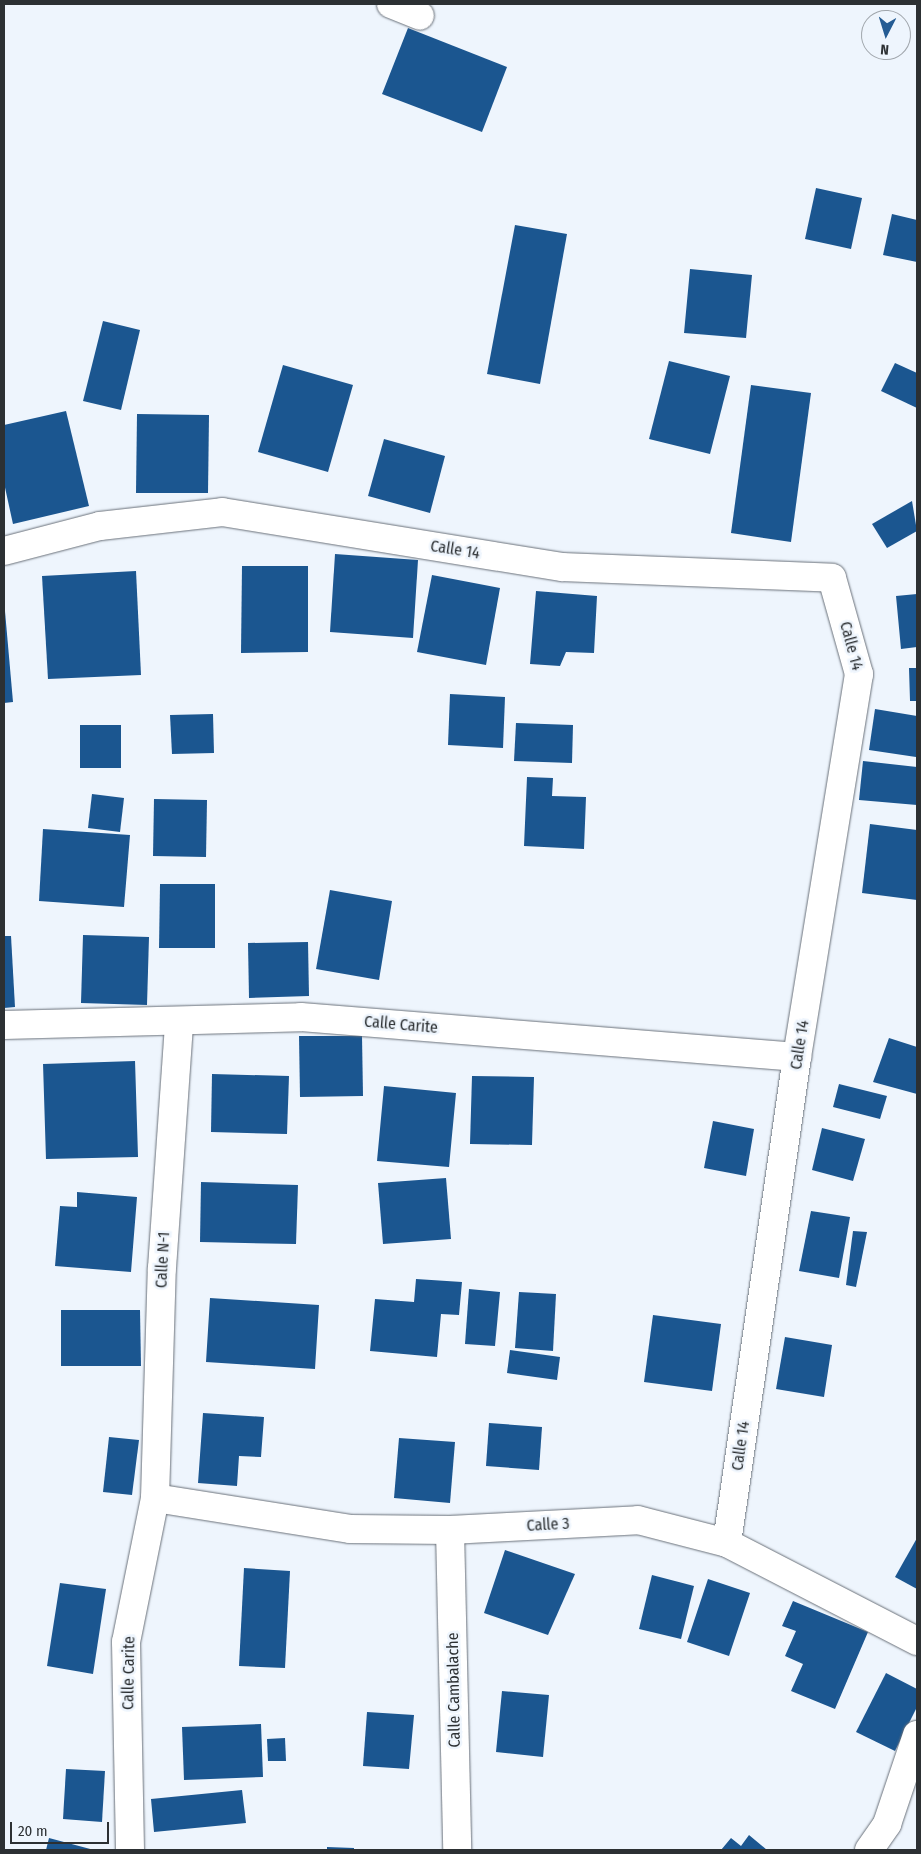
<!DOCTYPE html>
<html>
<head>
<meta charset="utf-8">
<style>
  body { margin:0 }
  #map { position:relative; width:921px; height:1854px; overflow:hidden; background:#eef5fd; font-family:"Fira Sans Condensed",sans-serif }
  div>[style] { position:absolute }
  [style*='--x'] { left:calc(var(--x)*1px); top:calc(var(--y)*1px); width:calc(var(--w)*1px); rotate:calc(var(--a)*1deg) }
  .building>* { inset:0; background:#1b5690 }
  .roads { filter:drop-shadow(0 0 1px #6a717a) drop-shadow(0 0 1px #6a717a) }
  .minor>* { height:28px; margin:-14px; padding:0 14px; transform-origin:14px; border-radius:14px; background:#fff }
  span { translate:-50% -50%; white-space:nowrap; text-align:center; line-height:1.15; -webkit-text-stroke:5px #eef5fd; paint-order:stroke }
  .street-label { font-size:16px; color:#2c3033 }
  .frame { position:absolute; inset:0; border:5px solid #2c3033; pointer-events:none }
  .north { position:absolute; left:861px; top:10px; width:50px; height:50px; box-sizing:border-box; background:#eef5fd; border:1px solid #a0a6ac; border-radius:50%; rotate:185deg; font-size:14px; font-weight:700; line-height:20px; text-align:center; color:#2c3033 }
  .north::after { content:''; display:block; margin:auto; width:18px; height:22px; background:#255c94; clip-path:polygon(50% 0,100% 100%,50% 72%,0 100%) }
  .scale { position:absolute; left:10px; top:1822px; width:99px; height:22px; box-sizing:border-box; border:2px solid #2c3033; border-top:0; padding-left:6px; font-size:15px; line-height:18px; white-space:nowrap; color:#2c3033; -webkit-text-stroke:4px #eef5fd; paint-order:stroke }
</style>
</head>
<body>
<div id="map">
  <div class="building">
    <i style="clip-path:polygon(408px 28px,507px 67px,482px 132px,382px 94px)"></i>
    <i style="clip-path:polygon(816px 188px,862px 198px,851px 249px,805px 239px)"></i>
    <i style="clip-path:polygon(892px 214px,917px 220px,917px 262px,883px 255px)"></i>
    <i style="clip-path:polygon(515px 225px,567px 234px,540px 384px,487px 374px)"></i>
    <i style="clip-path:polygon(690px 269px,752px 275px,746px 338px,684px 333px)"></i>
    <i style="clip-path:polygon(103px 321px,140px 330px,121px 410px,83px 401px)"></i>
    <i style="clip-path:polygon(669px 361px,730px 376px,710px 454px,649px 439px)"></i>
    <i style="clip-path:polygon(895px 363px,917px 373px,917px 408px,881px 391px)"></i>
    <i style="clip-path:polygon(283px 365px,353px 385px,328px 472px,258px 452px)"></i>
    <i style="clip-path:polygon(751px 385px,811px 393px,791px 542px,731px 533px)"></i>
    <i style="clip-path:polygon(66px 411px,89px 506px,13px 524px,4px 483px,4px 425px)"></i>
    <i style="clip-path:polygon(137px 414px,209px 415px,208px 493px,136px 493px)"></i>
    <i style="clip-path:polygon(384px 439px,445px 456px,430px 513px,368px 496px)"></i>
    <i style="clip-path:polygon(912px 501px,917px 531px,887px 548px,872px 524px)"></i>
    <i style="clip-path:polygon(335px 554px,418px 560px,413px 638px,330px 632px)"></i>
    <i style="clip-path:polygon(242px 566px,308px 566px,308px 652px,241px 653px)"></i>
    <i style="clip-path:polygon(136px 571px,141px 675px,48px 679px,42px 576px)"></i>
    <i style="clip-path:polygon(432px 575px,500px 588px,486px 665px,417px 652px)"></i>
    <i style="clip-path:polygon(536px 591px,597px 596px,594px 653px,566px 652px,560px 666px,530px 664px)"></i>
    <i style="clip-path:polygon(917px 594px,917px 647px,901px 649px,896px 596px)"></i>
    <i style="clip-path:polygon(4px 600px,13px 702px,4px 703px)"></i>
    <i style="clip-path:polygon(909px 668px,917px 668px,917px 701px,910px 701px)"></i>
    <i style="clip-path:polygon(450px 694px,505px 697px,503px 748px,448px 745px)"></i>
    <i style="clip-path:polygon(875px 709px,917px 716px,916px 757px,869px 750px)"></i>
    <i style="clip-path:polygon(213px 714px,214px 753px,172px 754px,170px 715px)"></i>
    <i style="clip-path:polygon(516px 723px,573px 725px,572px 763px,514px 761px)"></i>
    <i style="clip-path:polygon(80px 725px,121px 725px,121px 768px,80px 768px)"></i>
    <i style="clip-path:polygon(863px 761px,917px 767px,917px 805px,859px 800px)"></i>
    <i style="clip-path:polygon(527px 777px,553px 778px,552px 796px,586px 797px,584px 849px,524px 846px)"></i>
    <i style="clip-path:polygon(92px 794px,124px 798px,120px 832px,88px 828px)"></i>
    <i style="clip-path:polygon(154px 799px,207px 800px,206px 857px,153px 856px)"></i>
    <i style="clip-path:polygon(870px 824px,917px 830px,917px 900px,862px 893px)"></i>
    <i style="clip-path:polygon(43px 829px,130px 835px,124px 907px,39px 901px)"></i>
    <i style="clip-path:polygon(160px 884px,215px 884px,215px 948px,159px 948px)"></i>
    <i style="clip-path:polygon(330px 890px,392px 901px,379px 980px,316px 969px)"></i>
    <i style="clip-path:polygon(83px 935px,149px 937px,147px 1005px,81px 1003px)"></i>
    <i style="clip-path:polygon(4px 936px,11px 936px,15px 1007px,4px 1008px)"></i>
    <i style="clip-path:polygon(308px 942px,309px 996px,249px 998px,248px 943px)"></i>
    <i style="clip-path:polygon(299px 1036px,362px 1036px,363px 1096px,300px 1097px)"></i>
    <i style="clip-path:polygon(889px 1038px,917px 1047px,917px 1094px,873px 1082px)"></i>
    <i style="clip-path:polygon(135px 1061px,138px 1157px,46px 1159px,43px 1064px)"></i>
    <i style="clip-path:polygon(212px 1074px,289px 1076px,287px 1134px,211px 1132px)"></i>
    <i style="clip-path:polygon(472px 1076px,534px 1077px,532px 1145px,470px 1144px)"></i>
    <i style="clip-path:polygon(839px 1084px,887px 1096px,880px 1119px,833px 1107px)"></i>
    <i style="clip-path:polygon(384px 1086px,456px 1093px,449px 1167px,377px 1161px)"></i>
    <i style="clip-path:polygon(713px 1121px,754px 1129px,746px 1176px,704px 1168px)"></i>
    <i style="clip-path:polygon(822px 1128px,865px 1139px,853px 1181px,812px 1170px)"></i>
    <i style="clip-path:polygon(446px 1178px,451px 1239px,383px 1244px,378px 1183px)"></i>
    <i style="clip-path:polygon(201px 1182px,298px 1185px,296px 1244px,200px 1242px)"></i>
    <i style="clip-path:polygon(77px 1192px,137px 1197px,131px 1272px,55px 1266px,60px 1206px,77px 1207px)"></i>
    <i style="clip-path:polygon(811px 1211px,850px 1217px,839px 1278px,799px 1271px)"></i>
    <i style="clip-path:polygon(853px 1231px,867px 1232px,856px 1287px,846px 1285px)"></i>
    <i style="clip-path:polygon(416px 1279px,462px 1282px,459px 1315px,441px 1314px,437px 1357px,370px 1351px,375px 1299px,414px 1302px)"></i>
    <i style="clip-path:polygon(469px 1289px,500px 1292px,495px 1346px,465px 1344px)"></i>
    <i style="clip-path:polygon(519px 1292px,556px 1294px,553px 1351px,515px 1348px)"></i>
    <i style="clip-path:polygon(210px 1298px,319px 1305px,315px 1369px,206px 1362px)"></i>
    <i style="clip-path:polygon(61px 1310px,140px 1310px,141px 1366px,61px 1366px)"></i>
    <i style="clip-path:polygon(653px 1315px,721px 1324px,712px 1391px,644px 1382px)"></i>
    <i style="clip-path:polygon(785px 1337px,832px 1345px,824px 1397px,776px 1389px)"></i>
    <i style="clip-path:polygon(510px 1350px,560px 1357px,557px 1380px,507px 1373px)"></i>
    <i style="clip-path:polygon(203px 1413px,264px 1417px,261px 1457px,239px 1456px,237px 1486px,198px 1483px)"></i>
    <i style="clip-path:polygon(489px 1423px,542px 1427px,539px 1470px,486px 1466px)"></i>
    <i style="clip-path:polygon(109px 1437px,139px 1440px,132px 1495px,103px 1492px)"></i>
    <i style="clip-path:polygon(399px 1438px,455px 1442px,450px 1503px,394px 1498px)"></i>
    <i style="clip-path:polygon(917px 1538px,917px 1589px,895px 1577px)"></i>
    <i style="clip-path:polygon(505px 1550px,575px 1574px,548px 1635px,484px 1613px)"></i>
    <i style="clip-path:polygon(244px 1568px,290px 1571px,285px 1668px,239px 1666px)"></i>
    <i style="clip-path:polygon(652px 1575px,694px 1586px,681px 1639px,639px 1629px)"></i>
    <i style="clip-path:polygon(708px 1579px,750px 1593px,729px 1656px,687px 1642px)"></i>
    <i style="clip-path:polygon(60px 1583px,106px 1589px,93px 1674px,47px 1666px)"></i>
    <i style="clip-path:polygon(793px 1601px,868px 1632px,835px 1709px,791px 1691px,803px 1664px,785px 1656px,796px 1631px,782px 1626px)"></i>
    <i style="clip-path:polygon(886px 1673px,917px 1689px,917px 1707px,895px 1751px,856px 1732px)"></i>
    <i style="clip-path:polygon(502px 1691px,549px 1695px,543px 1757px,496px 1752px)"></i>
    <i style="clip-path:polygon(367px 1712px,414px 1715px,409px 1769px,363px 1766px)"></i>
    <i style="clip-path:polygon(261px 1724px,263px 1777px,184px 1780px,182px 1727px)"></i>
    <i style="clip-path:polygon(285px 1738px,286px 1761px,268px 1761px,267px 1739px)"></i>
    <i style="clip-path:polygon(66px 1769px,105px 1771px,102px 1822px,63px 1819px)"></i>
    <i style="clip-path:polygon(242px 1790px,246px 1823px,154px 1832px,151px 1799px)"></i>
    <i style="clip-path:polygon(749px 1835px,767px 1850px,721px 1850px,731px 1838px,741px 1846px)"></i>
    <i style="clip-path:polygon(49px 1838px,94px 1850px,46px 1850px)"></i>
    <i style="clip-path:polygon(327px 1847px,354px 1848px,354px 1850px,327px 1850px)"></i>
  </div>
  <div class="roads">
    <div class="minor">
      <i style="--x:391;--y:4;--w:31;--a:22"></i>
      <i style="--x:4;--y:551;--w:99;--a:-14.6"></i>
      <i style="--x:100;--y:526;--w:123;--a:-6.5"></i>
      <i style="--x:222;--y:512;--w:345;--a:9.2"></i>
      <i style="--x:563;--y:567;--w:269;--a:2.3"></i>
      <i style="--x:832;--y:578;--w:100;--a:74.3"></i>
      <i style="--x:859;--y:674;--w:388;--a:99.2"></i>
      <i style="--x:797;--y:1057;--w:491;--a:98.2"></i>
      <i style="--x:4;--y:1025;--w:297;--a:-1.5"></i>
      <i style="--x:301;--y:1017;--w:498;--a:4.6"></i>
      <i style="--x:155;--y:1498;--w:197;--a:9"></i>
      <i style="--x:350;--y:1529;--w:100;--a:0.6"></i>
      <i style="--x:450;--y:1530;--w:188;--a:-3"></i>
      <i style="--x:638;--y:1520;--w:92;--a:14.5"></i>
      <i style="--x:727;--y:1543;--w:214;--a:27.3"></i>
      <i style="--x:450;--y:1530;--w:320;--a:88.7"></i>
      <i style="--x:130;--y:1850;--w:208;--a:-91.1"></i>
      <i style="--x:126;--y:1642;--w:147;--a:-78.6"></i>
      <i style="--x:155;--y:1498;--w:230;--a:-88.3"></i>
      <i style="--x:162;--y:1268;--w:246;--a:-86"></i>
      <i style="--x:869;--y:1850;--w:32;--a:-55"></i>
      <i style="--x:887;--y:1824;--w:94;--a:-71.4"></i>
    </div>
  </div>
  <div class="street-label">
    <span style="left:455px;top:550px;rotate:9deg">Calle 14</span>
    <span style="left:851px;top:646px;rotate:75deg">Calle 14</span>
    <span style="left:401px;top:1025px;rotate:5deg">Calle Carite</span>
    <span style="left:800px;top:1045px;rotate:-81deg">Calle 14</span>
    <span style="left:163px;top:1260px;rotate:-87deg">Calle N-1</span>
    <span style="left:741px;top:1446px;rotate:-82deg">Calle 14</span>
    <span style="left:548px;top:1525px;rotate:-3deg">Calle 3</span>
    <span style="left:129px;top:1673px;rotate:-89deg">Calle Carite</span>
    <span style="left:454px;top:1690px;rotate:-91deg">Calle Cambalache</span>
  </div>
  <div class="frame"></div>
  <div class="north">N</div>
  <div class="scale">20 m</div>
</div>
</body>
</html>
